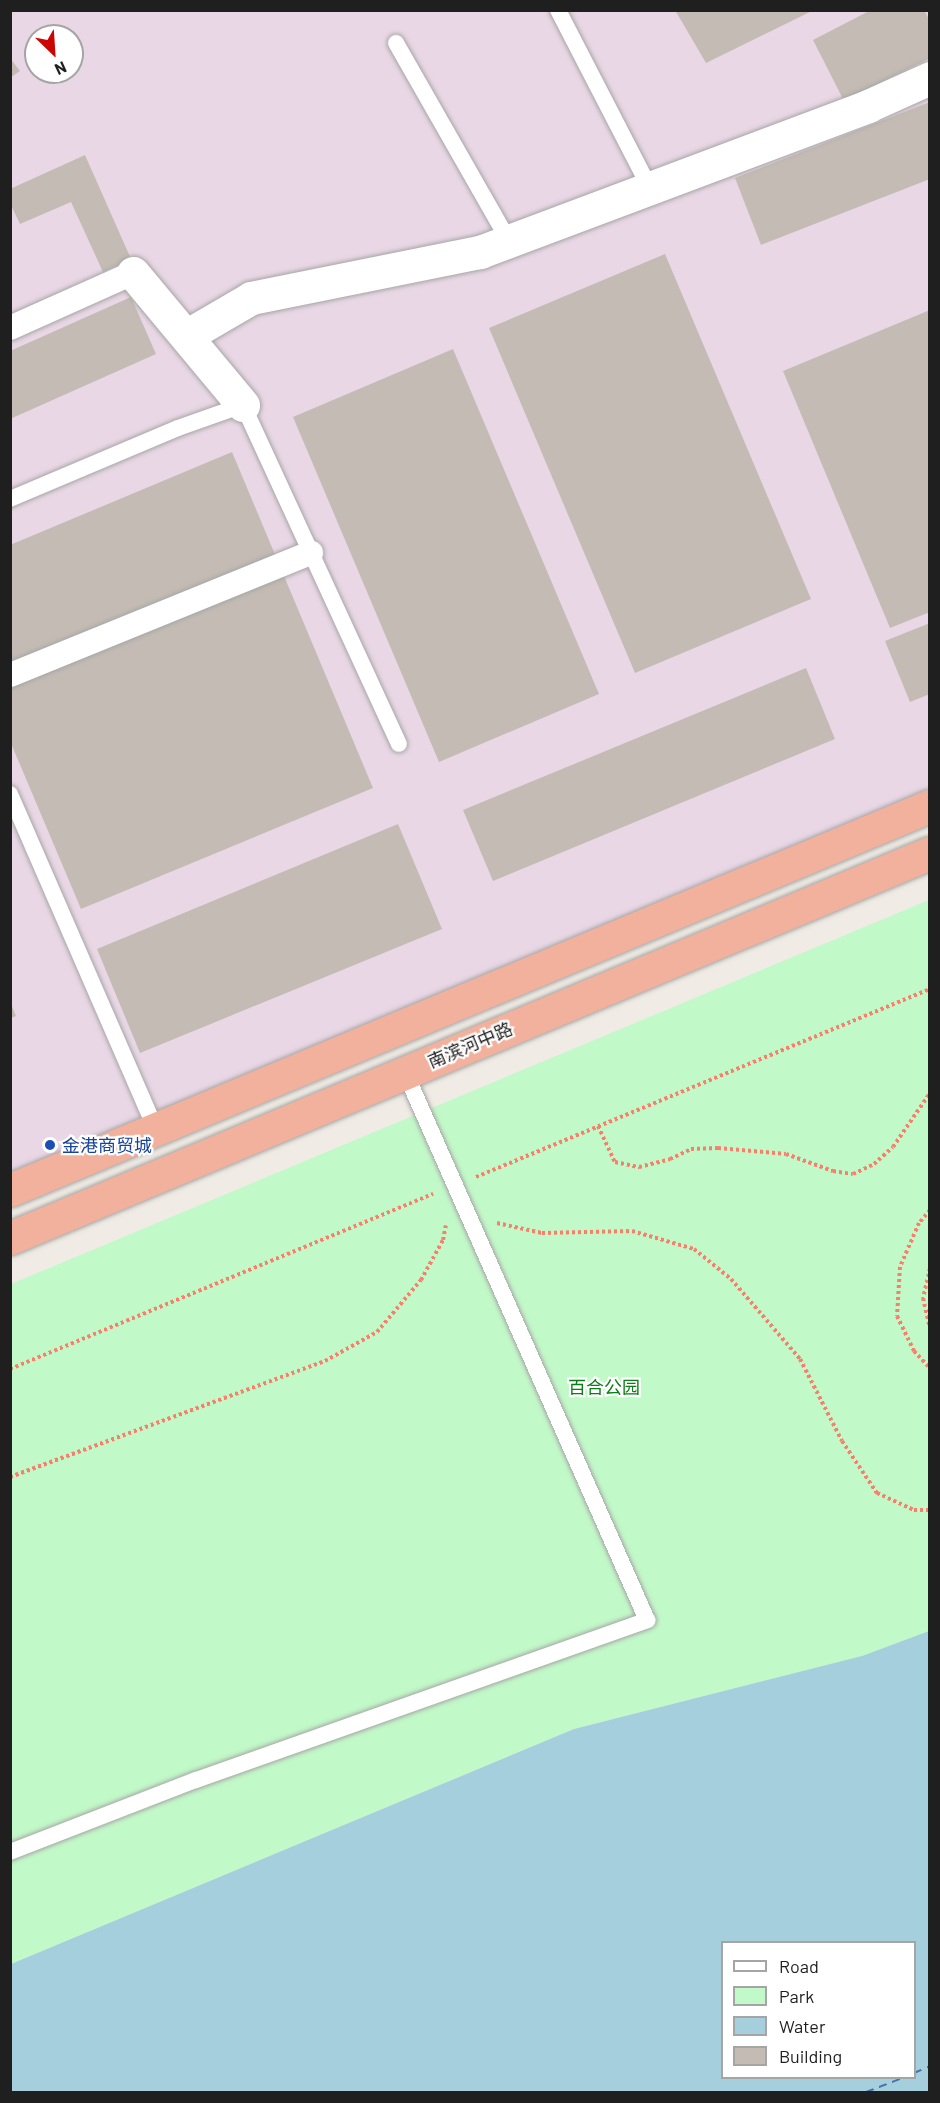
<!DOCTYPE html>
<html>
<head>
<meta charset="utf-8">
<style>
  body { margin:0 }
  #map { position:relative; width:940px; height:2103px; overflow:hidden; background:#f0ece5; font-family:Barlow,"Noto Sans SC",sans-serif }
  div>[style] { position:absolute }
  [style*='--x'] { left:calc(var(--x)*1px); top:calc(var(--y)*1px); width:calc(var(--w)*1px); rotate:calc(var(--a)*1deg) }
  .industrial>* { inset:0; background:#e9d7e5 }
  .park>* { inset:0; background:#c2f9c8 }
  .water>* { inset:0; background:#a5cfdd }
  .ferry>* { height:1.5px; margin-top:-0.75px; transform-origin:0; background:repeating-linear-gradient(90deg,#4875a7 0 8px,transparent 0 14px) }
  .building>* { inset:0; background:#c4bcb4 }
  .path>* { height:4px; margin-top:-2px; transform-origin:0; background:repeating-linear-gradient(90deg,#fa7e6c 0 3px,transparent 0 6px) }
  .roads { filter:drop-shadow(0 0 2px #a6a6a6) drop-shadow(0 0 2px #a6a6a6) }
  .service>* { height:16px; margin:-8px; padding:0 8px; transform-origin:8px; border-radius:8px; background:#fff }
  .pedestrian>* { height:24px; margin:-12px; padding:0 12px; transform-origin:12px; border-radius:12px; background:#fff }
  .minor>* { height:33px; margin:-16.5px; padding:0 16.5px; transform-origin:16.5px; border-radius:16.5px; background:#fff }
  .trunk>* { height:33px; margin:-16.5px; padding:0 16.5px; transform-origin:16.5px; border-radius:16.5px; background:#f2b19c }
  .dots>* { width:16px; height:16px; translate:-50% -50%; box-sizing:border-box; border:3px solid #fff; border-radius:50% }
  span { translate:-50% -50%; white-space:nowrap; text-align:center; line-height:1.15; -webkit-text-stroke:4.5px #fff; paint-order:stroke }
  .street-label { font-size:18px; color:#1f1f1f }
  .transit-label { font-size:18px; color:#164399 }
  .left { translate:0 -50%; text-align:left }
  .park-label { font-size:18px; color:#0c7e18 }
  .frame { position:absolute; inset:0; border:12px solid #1f1f1f; pointer-events:none }
  .legend { position:absolute; left:721px; top:1941px; width:195px; height:138px; box-sizing:border-box; background:#fff; border:2px solid #a5a5a5; margin:0; padding:8px 10px; list-style:none; font-size:18px; color:#1f1f1f }
  .legend li { display:flex; align-items:center; gap:12px; height:30px }
  .legend b { width:30px; border:2px solid #a5a5a5 }
  .north { position:absolute; left:24px; top:24px; width:60px; height:60px; box-sizing:border-box; background:#fff; border:2px solid #a5a5a5; border-radius:50%; rotate:155deg; font-size:16px; font-weight:700; line-height:24px; text-align:center; color:#1f1f1f }
  .north::after { content:''; display:block; margin:auto; width:21px; height:27px; background:#cd0500; clip-path:polygon(50% 0,100% 100%,50% 72%,0 100%) }
</style>
</head>
<body>
<div id="map">
  <div class="industrial">
    <i style="clip-path:polygon(evenodd,10px 11px,929px 11px,929px 788px,11px 1200px,10px 11px,36px 36px,72px 36px,72px 72px,36px 72px,36px 36px)"></i>
  </div>
  <div class="park">
    <i style="clip-path:polygon(929px 900px,929px 1631px,862px 1656px,574px 1729px,11px 1964px,11px 1284px)"></i>
  </div>
  <div class="water">
    <i style="clip-path:polygon(evenodd,929px 1631px,929px 2092px,11px 2092px,11px 1964px,574px 1729px,862px 1656px,929px 1631px,722px 1942px,914px 1942px,914px 2078px,722px 2078px,722px 1942px)"></i>
  </div>
  <div class="ferry">
    <i style="--x:914;--y:2073;--w:17;--a:-24"></i>
    <i style="--x:866;--y:2092;--w:40;--a:-21"></i>
  </div>
  <div class="building">
    <i style="clip-path:polygon(675px 10px,814px 10px,706px 63px)"></i>
    <i style="clip-path:polygon(871px 10px,924px 10px,930px 21px,930px 58px,844px 101px,813px 40px)"></i>
    <i style="clip-path:polygon(10px 58px,20px 71px,10px 78px)"></i>
    <i style="clip-path:polygon(930px 102px,930px 179px,761px 245px,735px 178px)"></i>
    <i style="clip-path:polygon(85px 155px,131px 259px,103px 272px,71px 202px,20px 224px,10px 203px,10px 189px)"></i>
    <i style="clip-path:polygon(665px 254px,811px 599px,635px 673px,489px 328px)"></i>
    <i style="clip-path:polygon(131px 297px,156px 354px,10px 419px,10px 351px)"></i>
    <i style="clip-path:polygon(930px 310px,930px 612px,890px 628px,783px 371px)"></i>
    <i style="clip-path:polygon(453px 349px,599px 694px,439px 762px,293px 417px)"></i>
    <i style="clip-path:polygon(232px 452px,373px 788px,81px 909px,10px 741px,10px 545px)"></i>
    <i style="clip-path:polygon(930px 623px,930px 694px,910px 702px,885px 641px)"></i>
    <i style="clip-path:polygon(806px 668px,835px 739px,493px 881px,463px 810px)"></i>
    <i style="clip-path:polygon(398px 824px,442px 929px,140px 1053px,97px 949px)"></i>
    <i style="clip-path:polygon(11px 1004px,16px 1016px,11px 1018px)"></i>
  </div>
  <div class="path">
    <i style="--x:598;--y:1126;--w:40;--a:65"></i>
    <i style="--x:615;--y:1162;--w:25;--a:12"></i>
    <i style="--x:639;--y:1167;--w:32;--a:-14"></i>
    <i style="--x:670;--y:1159;--w:23;--a:-25"></i>
    <i style="--x:691;--y:1149;--w:27;--a:-2"></i>
    <i style="--x:718;--y:1148;--w:68;--a:5"></i>
    <i style="--x:786;--y:1154;--w:50;--a:19.9"></i>
    <i style="--x:833;--y:1171;--w:20;--a:9"></i>
    <i style="--x:853;--y:1174;--w:23;--a:-25"></i>
    <i style="--x:874;--y:1164;--w:25;--a:-42"></i>
    <i style="--x:893;--y:1147;--w:65;--a:-55.6"></i>
    <i style="--x:476;--y:1177;--w:491;--a:-22.5"></i>
    <i style="--x:930;--y:1210;--w:17;--a:130"></i>
    <i style="--x:919;--y:1223;--w:48;--a:113.4"></i>
    <i style="--x:900;--y:1267;--w:49;--a:93.5"></i>
    <i style="--x:897;--y:1316;--w:39;--a:64"></i>
    <i style="--x:914;--y:1351;--w:23;--a:47"></i>
    <i style="--x:497;--y:1223;--w:46;--a:12.5"></i>
    <i style="--x:542;--y:1233;--w:90;--a:-1.3"></i>
    <i style="--x:632;--y:1231;--w:65;--a:16.2"></i>
    <i style="--x:694;--y:1249;--w:48;--a:39"></i>
    <i style="--x:731;--y:1279;--w:106;--a:49.2"></i>
    <i style="--x:800;--y:1359;--w:92;--a:62.9"></i>
    <i style="--x:842;--y:1441;--w:63;--a:56.1"></i>
    <i style="--x:877;--y:1493;--w:41;--a:24.7"></i>
    <i style="--x:914;--y:1510;--w:16;--a:0"></i>
    <i style="--x:930;--y:1268;--w:31;--a:103"></i>
    <i style="--x:923;--y:1298;--w:32;--a:77"></i>
    <i style="--x:10;--y:1369;--w:458;--a:-22.5"></i>
    <i style="--x:10;--y:1477;--w:336;--a:-20.2"></i>
    <i style="--x:325;--y:1361;--w:60;--a:-29.1"></i>
    <i style="--x:377;--y:1332;--w:68;--a:-49.8"></i>
    <i style="--x:421;--y:1280;--w:46;--a:-61.2"></i>
    <i style="--x:443;--y:1240;--w:15;--a:-79"></i>
  </div>
  <div class="roads">
    <div class="service">
      <i style="--x:558;--y:10;--w:200;--a:62.7"></i>
      <i style="--x:396;--y:43;--w:228;--a:60.3"></i>
      <i style="--x:10;--y:499;--w:182;--a:-22.9"></i>
      <i style="--x:178;--y:428;--w:69;--a:-19.5"></i>
      <i style="--x:243;--y:405;--w:373;--a:65.3"></i>
      <i style="--x:10;--y:794;--w:366;--a:66.5"></i>
      <i style="--x:10;--y:1852;--w:199;--a:-21.2"></i>
      <i style="--x:196;--y:1780;--w:479;--a:-19.5"></i>
      <i style="--x:647;--y:1620;--w:599;--a:-113.83"></i>
    </div>
    <div class="pedestrian">
      <i style="--x:10;--y:328;--w:135;--a:-24.1"></i>
      <i style="--x:10;--y:675;--w:325;--a:-22.1"></i>
    </div>
    <div class="minor">
      <i style="--x:133;--y:273;--w:172;--a:50.2"></i>
      <i style="--x:186;--y:336;--w:75;--a:-30.3"></i>
      <i style="--x:251;--y:298;--w:234;--a:-11.4"></i>
      <i style="--x:480;--y:252;--w:415;--a:-20.6"></i>
      <i style="--x:868;--y:106;--w:68;--a:-24.3"></i>
    </div>
    <div class="trunk">
      <i style="--x:10;--y:1190;--w:997;--a:-22.66"></i>
      <i style="--x:10;--y:1238;--w:997;--a:-22.71"></i>
    </div>
  </div>
  <div class="dots">
    <i style="left:50px;top:1145px;background:#1a4fb4"></i>
  </div>
  <div class="street-label">
    <span style="left:470px;top:1045px;rotate:-23deg">南滨河中路</span>
  </div>
  <div class="transit-label">
    <span class="left" style="left:62px;top:1145px">金港商贸城</span>
  </div>
  <div class="park-label">
    <span style="left:604px;top:1387px">百合公园</span>
  </div>
  <div class="frame"></div>
  <ul class="legend">
  <li><b style="height:8px;background:#fff"></b>Road</li>
  <li><b style="height:16px;background:#c2f9c8"></b>Park</li>
  <li><b style="height:16px;background:#a5cfdd"></b>Water</li>
  <li><b style="height:16px;background:#c4bcb4"></b>Building</li>
  </ul>
  <div class="north">N</div>
</div>
</body>
</html>
